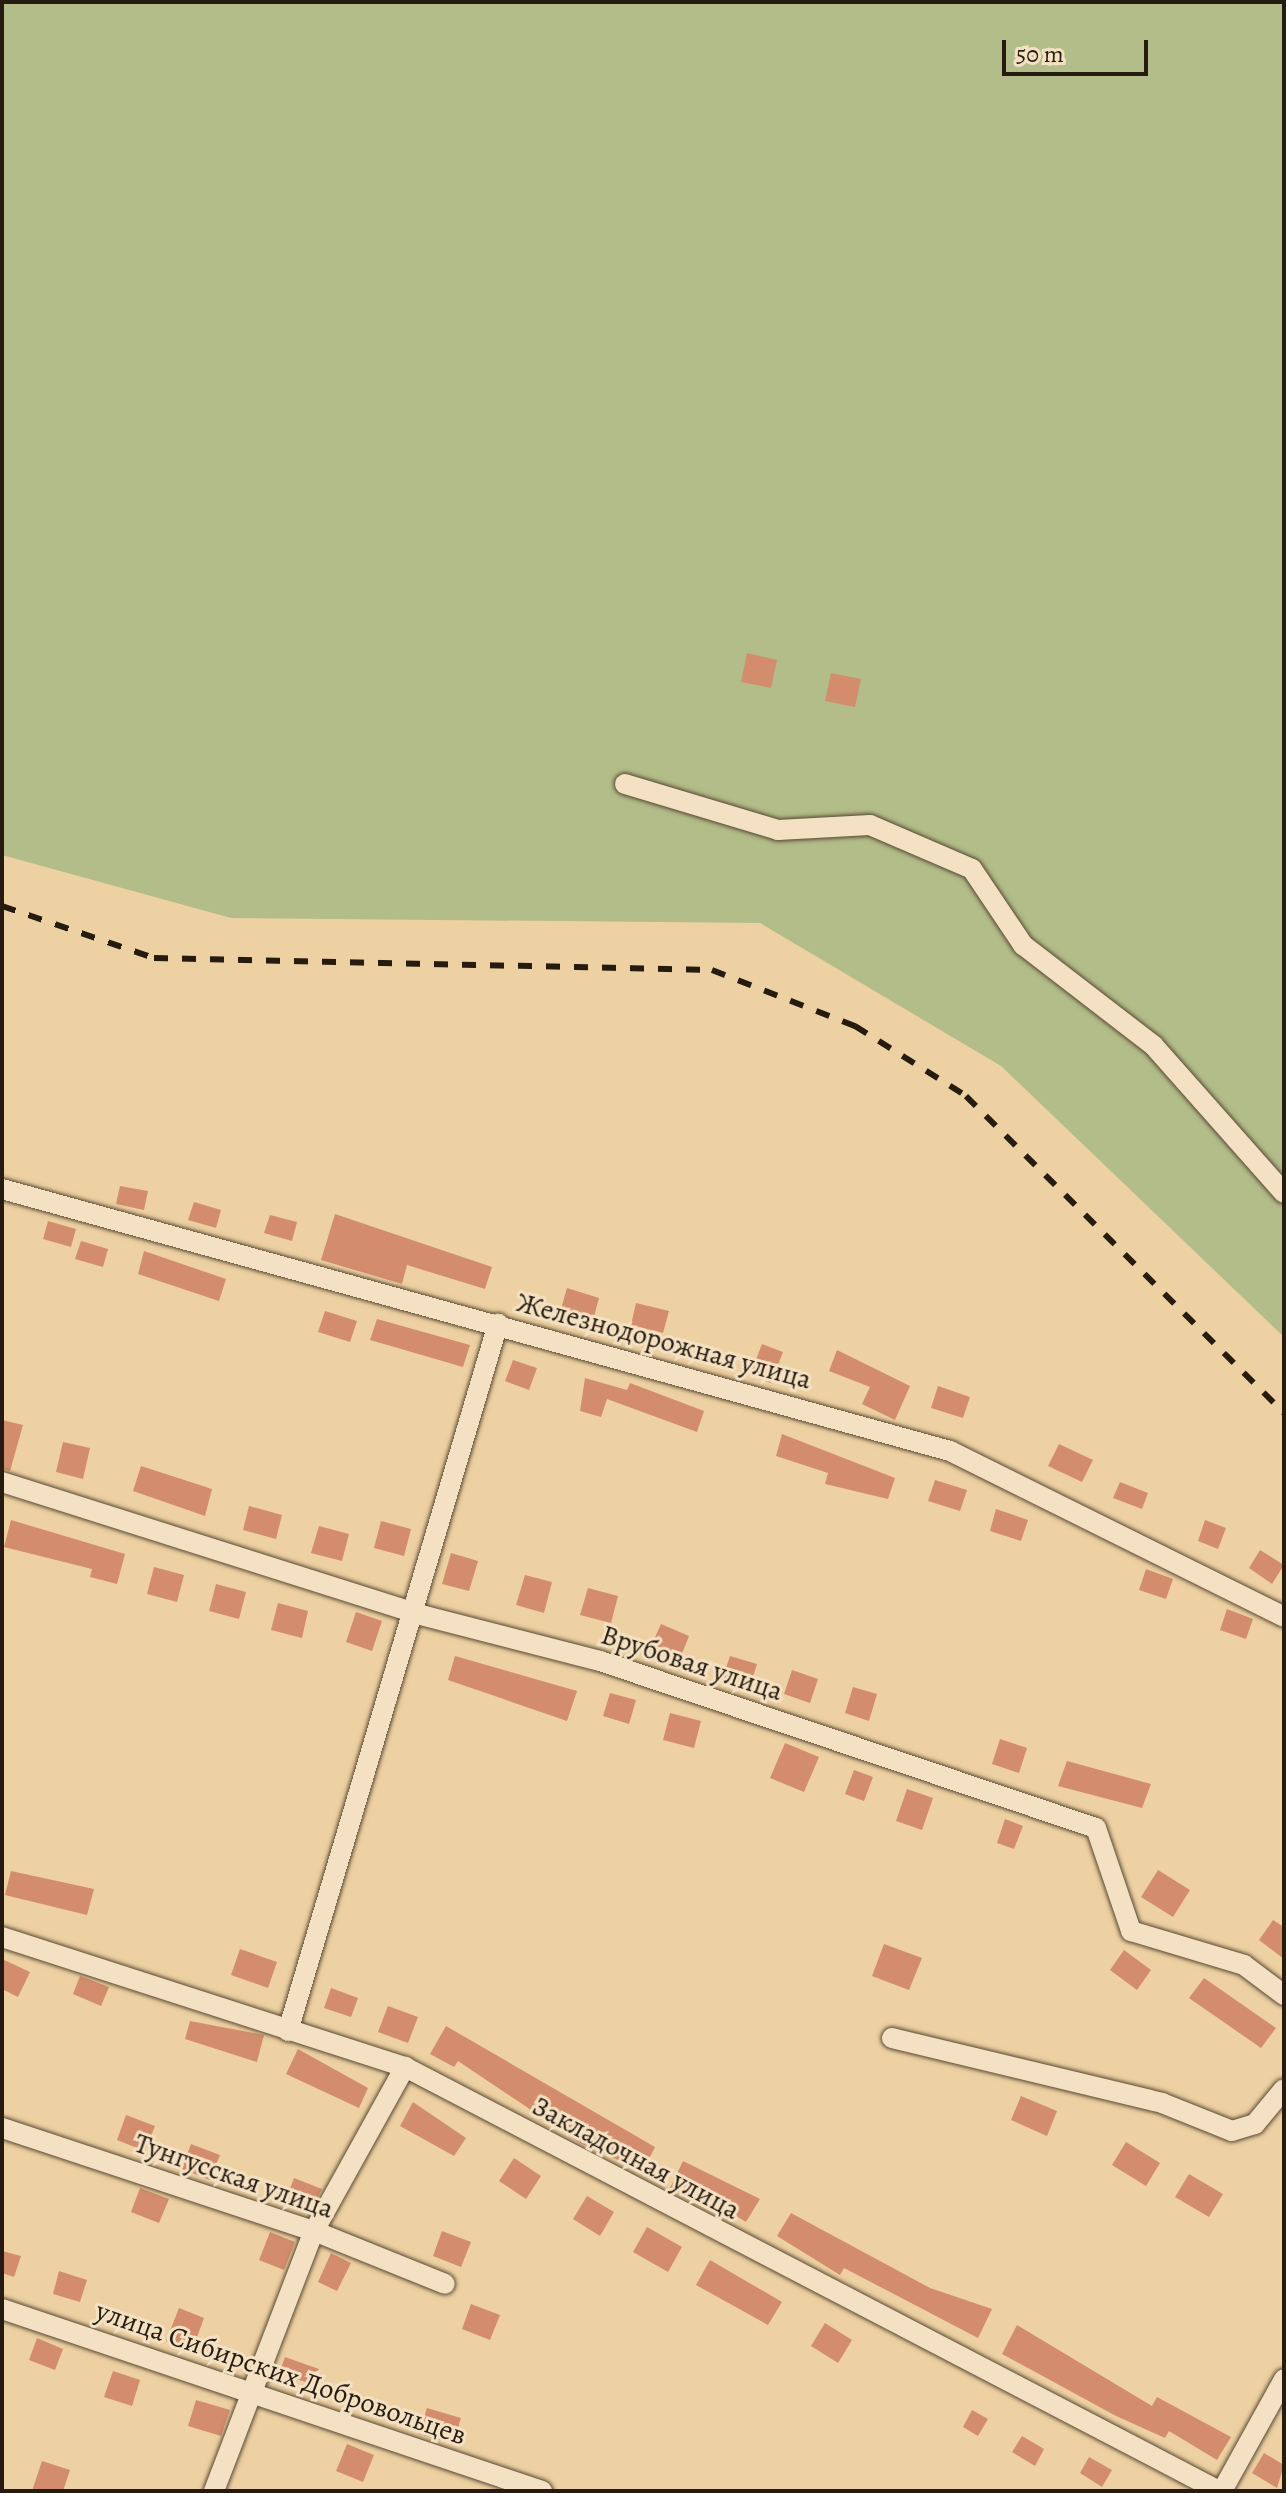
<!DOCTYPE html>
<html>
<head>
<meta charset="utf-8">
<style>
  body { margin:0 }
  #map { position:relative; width:1286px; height:2493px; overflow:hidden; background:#eed1a2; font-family:Alegreya,serif }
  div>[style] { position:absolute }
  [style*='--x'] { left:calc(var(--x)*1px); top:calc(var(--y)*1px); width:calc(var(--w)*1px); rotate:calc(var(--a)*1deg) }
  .green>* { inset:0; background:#b3bd89 }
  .building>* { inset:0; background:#d38d6c }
  .roads { filter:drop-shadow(0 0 2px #574834) drop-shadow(0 0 2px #574834) }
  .street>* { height:20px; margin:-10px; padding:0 10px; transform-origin:10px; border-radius:10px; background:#f4e1c3 }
  .rail>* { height:6px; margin-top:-3px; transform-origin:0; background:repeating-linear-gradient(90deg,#251b10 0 14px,transparent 0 28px) }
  span { translate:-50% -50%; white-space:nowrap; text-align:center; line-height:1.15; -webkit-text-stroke:6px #f4e1c3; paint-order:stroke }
  .street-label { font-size:28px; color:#251b10 }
  .frame { position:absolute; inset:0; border:4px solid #251b10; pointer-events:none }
  .scale { position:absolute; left:1002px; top:40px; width:146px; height:36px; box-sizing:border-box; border:4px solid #251b10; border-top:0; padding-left:10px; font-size:24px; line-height:28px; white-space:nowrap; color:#251b10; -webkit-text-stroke:6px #f4e1c3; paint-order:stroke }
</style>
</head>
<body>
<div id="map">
  <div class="green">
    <i style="clip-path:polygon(2px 2px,1284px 2px,1284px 1337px,1001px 1066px,760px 923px,231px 918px,2px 855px)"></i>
  </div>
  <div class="building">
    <i style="clip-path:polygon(747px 653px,777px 660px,771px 688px,741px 682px)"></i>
    <i style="clip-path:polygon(831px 673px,861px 679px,855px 707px,825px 701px)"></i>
    <i style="clip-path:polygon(120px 1186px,148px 1191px,144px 1210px,116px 1204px)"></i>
    <i style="clip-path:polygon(194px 1202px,221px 1210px,216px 1228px,188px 1220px)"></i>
    <i style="clip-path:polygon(335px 1214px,492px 1267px,485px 1289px,407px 1265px,402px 1284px,321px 1260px)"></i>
    <i style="clip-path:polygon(270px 1215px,297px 1222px,292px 1241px,264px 1233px)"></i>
    <i style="clip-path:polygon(48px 1221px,76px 1229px,71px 1247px,43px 1239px)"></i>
    <i style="clip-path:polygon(81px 1241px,108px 1249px,103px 1267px,75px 1259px)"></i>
    <i style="clip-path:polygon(144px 1251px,226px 1279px,219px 1301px,138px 1274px)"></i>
    <i style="clip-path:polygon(567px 1288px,599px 1298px,593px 1320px,561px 1309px)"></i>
    <i style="clip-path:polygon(636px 1303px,669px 1311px,663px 1333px,631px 1325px)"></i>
    <i style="clip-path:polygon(325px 1311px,357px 1321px,350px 1342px,318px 1332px)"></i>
    <i style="clip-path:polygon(377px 1319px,470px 1345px,463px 1367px,370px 1340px)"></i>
    <i style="clip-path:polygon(762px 1344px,783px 1352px,771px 1383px,750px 1375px)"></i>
    <i style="clip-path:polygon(837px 1350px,910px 1386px,895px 1420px,862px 1404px,870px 1387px,829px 1371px)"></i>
    <i style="clip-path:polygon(513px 1360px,537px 1368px,529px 1390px,505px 1381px)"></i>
    <i style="clip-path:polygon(585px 1378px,627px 1390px,630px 1383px,704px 1411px,697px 1432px,607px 1399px,601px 1417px,580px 1411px)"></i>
    <i style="clip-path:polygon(938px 1386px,970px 1397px,963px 1418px,931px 1408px)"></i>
    <i style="clip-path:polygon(2px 1420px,23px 1425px,10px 1471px,2px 1469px)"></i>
    <i style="clip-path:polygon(782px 1434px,895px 1478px,888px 1499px,825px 1484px,828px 1473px,776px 1456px)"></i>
    <i style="clip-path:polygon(63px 1442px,90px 1448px,83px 1479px,56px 1472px)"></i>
    <i style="clip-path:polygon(1059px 1444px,1093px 1460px,1082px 1482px,1048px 1466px)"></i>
    <i style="clip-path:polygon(141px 1466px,212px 1489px,205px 1516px,133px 1491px)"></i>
    <i style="clip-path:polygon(935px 1480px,967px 1490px,960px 1511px,928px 1501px)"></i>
    <i style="clip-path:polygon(1120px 1482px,1148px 1493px,1142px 1509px,1113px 1498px)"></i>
    <i style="clip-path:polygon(249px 1506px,282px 1515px,276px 1539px,243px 1530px)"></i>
    <i style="clip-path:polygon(996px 1509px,1028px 1520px,1021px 1541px,990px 1531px)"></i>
    <i style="clip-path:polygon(11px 1520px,125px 1554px,117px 1584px,90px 1577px,92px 1569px,4px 1547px)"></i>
    <i style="clip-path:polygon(1205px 1520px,1226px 1528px,1218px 1549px,1198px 1541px)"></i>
    <i style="clip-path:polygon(381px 1521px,411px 1529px,404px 1556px,374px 1548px)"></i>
    <i style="clip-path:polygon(319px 1526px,349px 1534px,342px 1561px,311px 1553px)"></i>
    <i style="clip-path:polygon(1260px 1550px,1284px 1565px,1272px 1584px,1249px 1568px)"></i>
    <i style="clip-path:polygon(451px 1553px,478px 1561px,469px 1591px,442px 1584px)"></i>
    <i style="clip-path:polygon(154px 1567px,184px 1575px,177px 1602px,147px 1594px)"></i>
    <i style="clip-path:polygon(1146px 1569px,1173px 1579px,1166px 1599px,1139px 1590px)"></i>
    <i style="clip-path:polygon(525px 1575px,552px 1582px,544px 1613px,516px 1605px)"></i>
    <i style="clip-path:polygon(216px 1584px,246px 1592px,239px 1619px,209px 1611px)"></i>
    <i style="clip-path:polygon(588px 1588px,618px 1596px,611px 1623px,580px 1615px)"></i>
    <i style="clip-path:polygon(278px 1603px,308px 1611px,302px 1638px,271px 1630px)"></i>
    <i style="clip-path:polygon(1227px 1609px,1253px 1619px,1246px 1639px,1220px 1630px)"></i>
    <i style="clip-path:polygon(356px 1612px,382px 1621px,372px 1651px,346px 1642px)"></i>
    <i style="clip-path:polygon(661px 1624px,689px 1636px,681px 1656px,652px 1644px)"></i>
    <i style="clip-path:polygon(455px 1656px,577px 1691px,567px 1721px,448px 1680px)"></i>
    <i style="clip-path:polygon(730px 1656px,757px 1664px,749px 1689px,722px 1680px)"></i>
    <i style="clip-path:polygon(792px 1670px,818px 1679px,810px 1703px,784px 1694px)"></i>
    <i style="clip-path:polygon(853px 1687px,877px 1694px,869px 1721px,845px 1713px)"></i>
    <i style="clip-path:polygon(610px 1693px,636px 1700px,629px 1724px,603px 1716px)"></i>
    <i style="clip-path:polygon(670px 1713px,701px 1721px,694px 1748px,663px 1740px)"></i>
    <i style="clip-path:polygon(1000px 1739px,1027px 1748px,1019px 1773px,992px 1764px)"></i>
    <i style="clip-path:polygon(785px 1743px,819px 1757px,804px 1792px,770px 1778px)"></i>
    <i style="clip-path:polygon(1067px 1761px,1151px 1784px,1142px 1808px,1058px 1786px)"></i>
    <i style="clip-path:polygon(854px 1770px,873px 1777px,864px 1801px,845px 1794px)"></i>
    <i style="clip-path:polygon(907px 1789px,933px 1798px,922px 1830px,896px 1821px)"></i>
    <i style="clip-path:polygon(1005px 1819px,1023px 1826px,1014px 1849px,997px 1843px)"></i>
    <i style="clip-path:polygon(1158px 1870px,1190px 1890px,1173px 1917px,1141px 1897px)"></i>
    <i style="clip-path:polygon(11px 1871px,94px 1889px,87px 1915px,5px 1895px)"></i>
    <i style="clip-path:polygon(1273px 1920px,1284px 1927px,1284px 1959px,1259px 1940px)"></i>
    <i style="clip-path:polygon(884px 1944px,922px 1958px,909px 1990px,872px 1976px)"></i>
    <i style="clip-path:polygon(240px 1949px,277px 1962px,268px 1988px,231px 1975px)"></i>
    <i style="clip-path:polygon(1124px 1950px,1151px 1970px,1137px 1990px,1110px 1970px)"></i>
    <i style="clip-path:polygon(2px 1959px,30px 1972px,18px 1997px,2px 1989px)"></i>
    <i style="clip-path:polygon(80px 1976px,109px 1987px,101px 2006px,73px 1994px)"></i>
    <i style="clip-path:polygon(1204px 1978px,1276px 2028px,1261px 2048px,1189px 1998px)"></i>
    <i style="clip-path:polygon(331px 1988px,358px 1998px,351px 2017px,324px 2008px)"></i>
    <i style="clip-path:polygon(388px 2006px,418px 2017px,408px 2043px,378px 2032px)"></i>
    <i style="clip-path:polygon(190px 2021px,264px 2035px,257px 2062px,185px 2039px)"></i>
    <i style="clip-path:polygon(446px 2026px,655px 2147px,643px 2171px,580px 2143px,458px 2061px,454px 2067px,430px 2054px)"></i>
    <i style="clip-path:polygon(298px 2049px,368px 2088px,359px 2108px,286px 2074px)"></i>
    <i style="clip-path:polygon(1021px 2096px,1057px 2111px,1047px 2136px,1011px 2120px)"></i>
    <i style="clip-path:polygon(413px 2102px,466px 2138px,454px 2156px,400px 2126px)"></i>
    <i style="clip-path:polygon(126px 2115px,155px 2126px,145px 2151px,117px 2140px)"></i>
    <i style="clip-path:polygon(1126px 2142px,1160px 2163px,1146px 2186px,1112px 2165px)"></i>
    <i style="clip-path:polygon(191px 2144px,220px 2155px,210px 2180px,182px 2169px)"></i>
    <i style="clip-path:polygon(514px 2158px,541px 2176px,526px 2199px,499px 2181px)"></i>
    <i style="clip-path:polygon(683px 2161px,760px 2199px,746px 2222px,700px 2194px,697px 2200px,670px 2188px)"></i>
    <i style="clip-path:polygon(1189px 2174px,1223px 2194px,1209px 2217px,1175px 2197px)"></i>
    <i style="clip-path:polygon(294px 2178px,322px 2189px,310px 2212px,285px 2202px)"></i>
    <i style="clip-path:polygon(140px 2188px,169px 2199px,159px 2223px,131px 2212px)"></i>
    <i style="clip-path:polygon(587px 2196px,614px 2212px,600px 2236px,573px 2219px)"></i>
    <i style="clip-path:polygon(791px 2213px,930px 2288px,992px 2309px,978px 2338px,844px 2268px,840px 2275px,777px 2236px)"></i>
    <i style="clip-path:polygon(647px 2227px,682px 2247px,668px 2272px,633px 2252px)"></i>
    <i style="clip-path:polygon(442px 2231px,471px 2242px,461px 2267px,433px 2256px)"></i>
    <i style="clip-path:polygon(270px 2232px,295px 2242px,284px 2270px,259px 2260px)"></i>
    <i style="clip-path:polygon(2px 2251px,21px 2256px,14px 2277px,2px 2273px)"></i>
    <i style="clip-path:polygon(331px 2253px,351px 2263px,337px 2291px,318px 2282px)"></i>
    <i style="clip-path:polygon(710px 2260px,782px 2302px,768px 2325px,696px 2285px)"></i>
    <i style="clip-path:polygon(59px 2271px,87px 2280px,80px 2302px,53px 2294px)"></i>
    <i style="clip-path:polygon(471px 2304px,500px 2315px,490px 2340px,462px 2329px)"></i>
    <i style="clip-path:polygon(179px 2308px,204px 2318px,192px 2351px,166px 2341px)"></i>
    <i style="clip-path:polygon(825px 2323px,852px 2340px,838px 2363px,811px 2346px)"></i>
    <i style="clip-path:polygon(1017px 2325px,1152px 2406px,1157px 2397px,1231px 2437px,1217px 2460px,1169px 2431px,1165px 2438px,1116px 2416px,1002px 2354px)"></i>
    <i style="clip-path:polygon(37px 2338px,63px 2349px,55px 2370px,29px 2360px)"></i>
    <i style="clip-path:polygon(285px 2357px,319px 2369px,314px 2385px,279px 2373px)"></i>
    <i style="clip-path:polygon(113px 2371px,140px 2380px,132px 2406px,104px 2397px)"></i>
    <i style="clip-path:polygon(196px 2400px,230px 2410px,221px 2436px,188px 2426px)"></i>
    <i style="clip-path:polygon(427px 2408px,461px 2418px,453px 2444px,419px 2434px)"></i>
    <i style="clip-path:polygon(972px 2410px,988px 2419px,978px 2436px,963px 2427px)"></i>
    <i style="clip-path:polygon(1022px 2436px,1044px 2449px,1035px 2466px,1012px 2452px)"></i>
    <i style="clip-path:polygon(347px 2444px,374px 2455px,363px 2482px,336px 2471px)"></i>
    <i style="clip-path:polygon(1264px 2453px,1284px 2465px,1277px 2488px,1252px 2473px)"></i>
    <i style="clip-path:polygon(1089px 2457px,1112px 2470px,1102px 2487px,1080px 2473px)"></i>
    <i style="clip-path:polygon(42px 2461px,70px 2470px,63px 2491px,32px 2491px)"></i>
  </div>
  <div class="roads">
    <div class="street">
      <i style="--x:625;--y:784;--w:160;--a:16.7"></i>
      <i style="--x:778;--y:830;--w:92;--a:-3.1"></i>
      <i style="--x:870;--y:825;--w:111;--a:23.3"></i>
      <i style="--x:972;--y:869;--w:92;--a:56.1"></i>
      <i style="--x:1023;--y:945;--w:165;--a:37.6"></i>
      <i style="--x:1154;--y:1046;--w:196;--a:48.5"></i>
      <i style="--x:2;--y:1189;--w:984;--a:15.45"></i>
      <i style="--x:950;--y:1451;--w:373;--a:26.4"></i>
      <i style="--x:2;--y:1482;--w:435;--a:17.6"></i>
      <i style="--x:417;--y:1614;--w:189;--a:14.4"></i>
      <i style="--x:600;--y:1661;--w:523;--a:18.61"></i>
      <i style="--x:1096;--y:1828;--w:109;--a:71.2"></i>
      <i style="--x:1131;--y:1931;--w:118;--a:16.7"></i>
      <i style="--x:1244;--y:1965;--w:50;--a:36.9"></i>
      <i style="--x:2;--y:1937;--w:423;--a:17.9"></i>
      <i style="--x:405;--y:2067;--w:918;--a:27.51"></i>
      <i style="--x:288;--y:2031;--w:738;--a:-73.46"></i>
      <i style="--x:892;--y:2038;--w:278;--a:13.5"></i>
      <i style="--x:1162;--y:2103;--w:75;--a:21.8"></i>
      <i style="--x:1232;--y:2131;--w:24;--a:-17"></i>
      <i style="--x:1255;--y:2124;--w:45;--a:-50.4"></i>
      <i style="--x:2;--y:2128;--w:329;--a:18.3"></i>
      <i style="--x:314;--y:2231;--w:141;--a:22"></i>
      <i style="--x:2;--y:2309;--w:570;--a:18.63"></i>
      <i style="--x:214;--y:2491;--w:279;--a:-69"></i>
      <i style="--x:314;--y:2231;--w:188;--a:-61"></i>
      <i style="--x:1222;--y:2491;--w:128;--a:-61"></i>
    </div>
  </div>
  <div class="rail">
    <i style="--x:2;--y:906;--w:161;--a:18.9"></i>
    <i style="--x:154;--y:958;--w:558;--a:1.23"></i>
    <i style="--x:712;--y:970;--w:154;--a:21.4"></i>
    <i style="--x:855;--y:1026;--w:131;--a:32.2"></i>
    <i style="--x:966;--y:1096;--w:449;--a:44.9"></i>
  </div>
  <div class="street-label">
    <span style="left:664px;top:1341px;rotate:15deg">Железнодорожная улица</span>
    <span style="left:692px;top:1663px;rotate:18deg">Врубовая улица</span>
    <span style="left:636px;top:2158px;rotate:28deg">Закладочная улица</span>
    <span style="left:234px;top:2176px;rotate:19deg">Тунгусская улица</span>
    <span style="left:281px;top:2373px;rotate:19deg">улица Сибирских Добровольцев</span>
  </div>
  <div class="frame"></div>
  <div class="scale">50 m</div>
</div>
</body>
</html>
